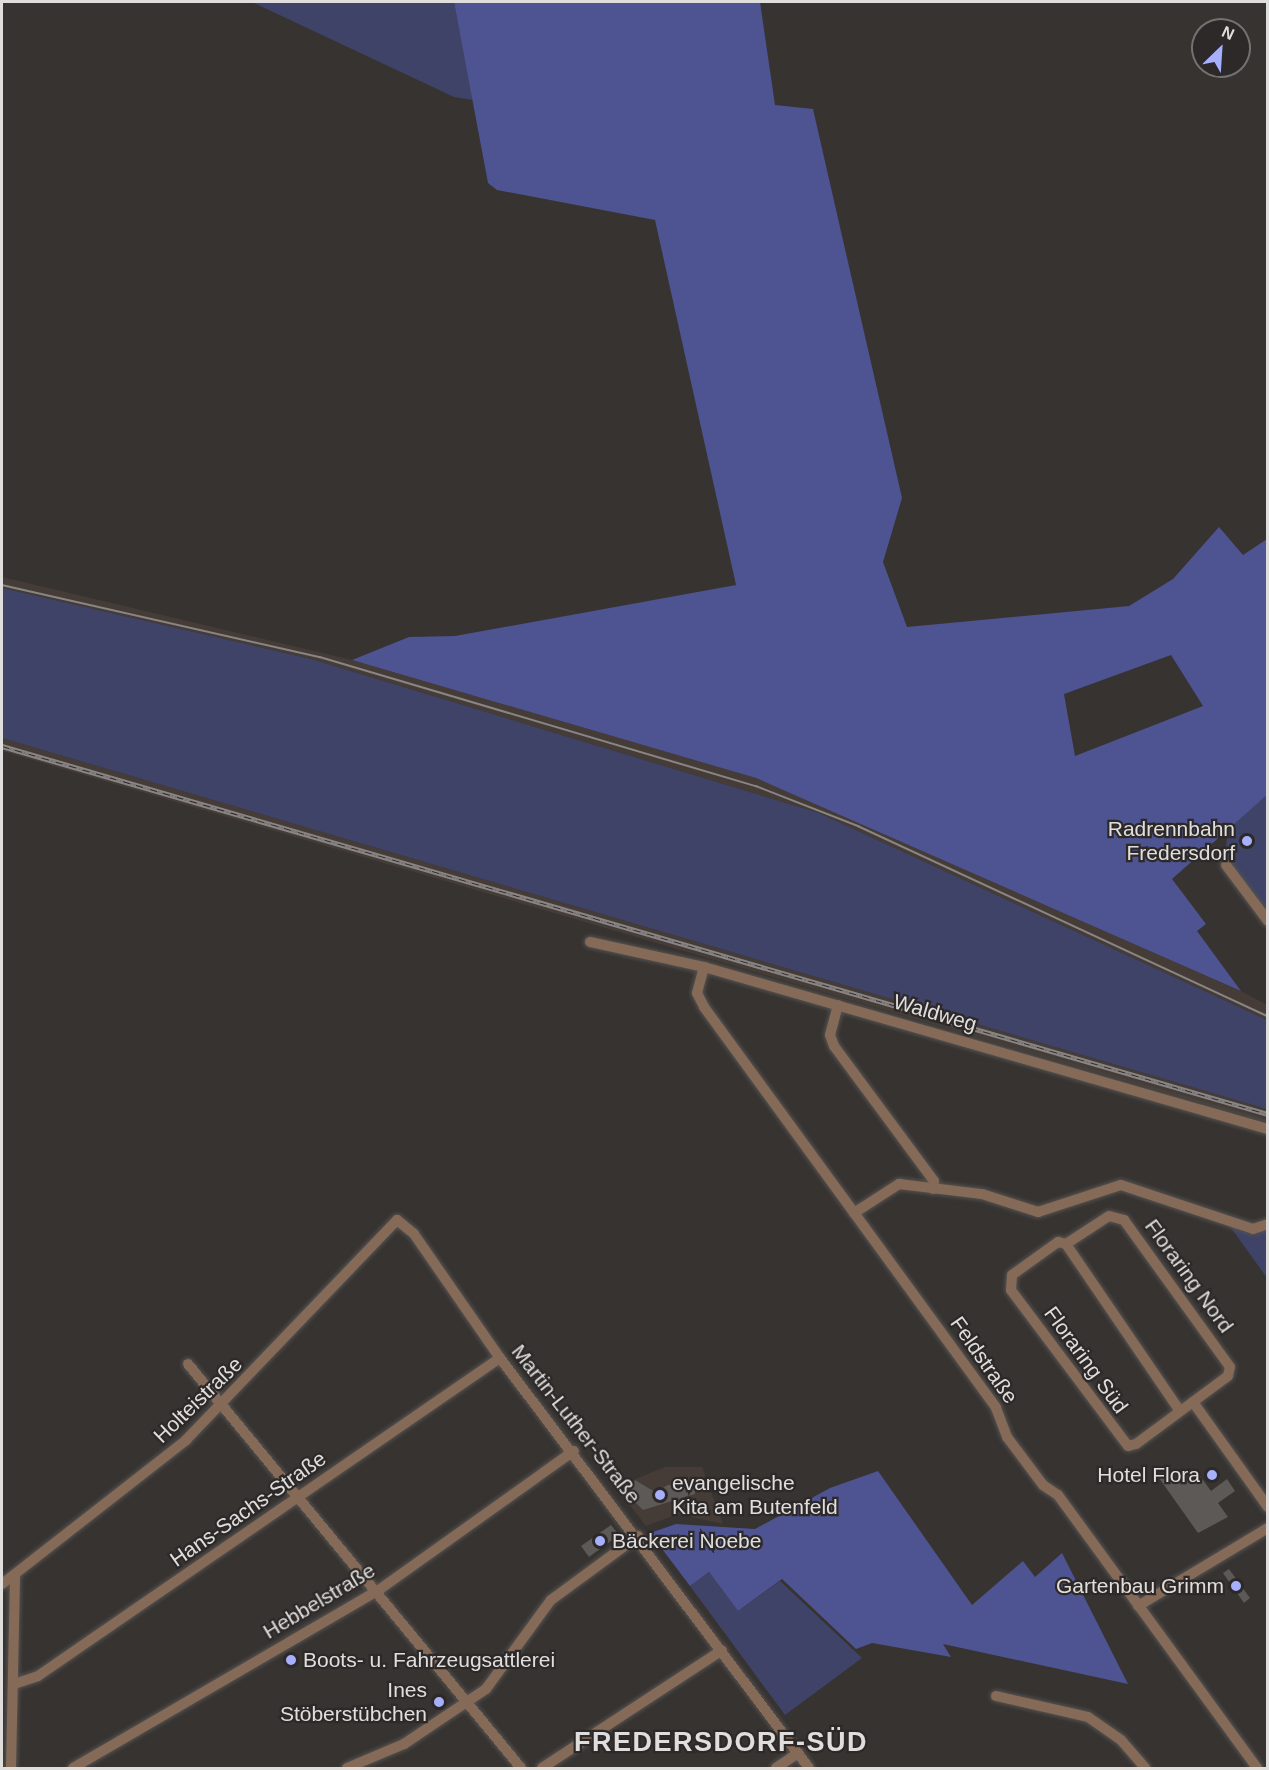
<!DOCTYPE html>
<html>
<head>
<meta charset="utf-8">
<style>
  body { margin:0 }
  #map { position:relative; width:1269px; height:1770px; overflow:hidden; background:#363331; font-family:Helvetica,sans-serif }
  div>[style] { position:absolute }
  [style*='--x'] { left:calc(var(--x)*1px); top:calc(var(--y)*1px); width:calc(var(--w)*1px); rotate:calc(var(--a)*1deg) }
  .built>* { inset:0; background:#453c37 }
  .green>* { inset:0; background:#3f4367 }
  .forest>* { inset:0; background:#4e5391 }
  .building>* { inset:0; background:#5c5957 }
  .roads { filter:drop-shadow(0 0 2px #555250) drop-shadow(0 0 2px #555250) }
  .minor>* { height:10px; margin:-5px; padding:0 5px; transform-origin:5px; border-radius:5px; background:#866a58 }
  .tram>* { height:1.5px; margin:-0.75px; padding:0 0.75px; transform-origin:0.75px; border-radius:0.75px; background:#888584 }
  .rail>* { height:4.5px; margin-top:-2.25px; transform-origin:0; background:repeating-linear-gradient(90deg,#2c2928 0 7px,#888584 0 14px); box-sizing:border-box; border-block:2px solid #888584 }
  .dots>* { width:16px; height:16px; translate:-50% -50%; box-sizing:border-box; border:3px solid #2c2928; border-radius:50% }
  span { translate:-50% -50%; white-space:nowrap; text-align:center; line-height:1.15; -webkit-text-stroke:4.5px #2c2928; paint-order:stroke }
  .poi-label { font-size:21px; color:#e0dedd }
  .right { translate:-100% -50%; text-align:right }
  .left { translate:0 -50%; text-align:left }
  .street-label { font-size:21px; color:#e0dedd }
  .district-label { font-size:27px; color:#e0dedd; font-weight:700; letter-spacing:1.5px }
  .frame { position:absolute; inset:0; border:3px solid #e0dedd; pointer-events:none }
  .north { position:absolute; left:1191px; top:18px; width:60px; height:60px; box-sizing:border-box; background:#2c2928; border:2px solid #747170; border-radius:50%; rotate:25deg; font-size:16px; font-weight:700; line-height:24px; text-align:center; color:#e0dedd }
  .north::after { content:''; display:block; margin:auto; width:21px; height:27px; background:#a7b0fc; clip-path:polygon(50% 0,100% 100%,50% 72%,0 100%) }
</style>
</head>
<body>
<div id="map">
  <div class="built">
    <i style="clip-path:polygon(2px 577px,352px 660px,756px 778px,1241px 991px,1267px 1005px,1267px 1020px,819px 813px,311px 659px,2px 588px)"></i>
    <i style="clip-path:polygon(2px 738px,1267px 1109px,1267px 1122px,2px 751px)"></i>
    <i style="clip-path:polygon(665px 1467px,702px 1467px,723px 1524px,678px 1514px,646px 1526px,616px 1487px)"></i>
  </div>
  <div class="green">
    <i style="clip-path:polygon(252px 2px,454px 2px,473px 100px,454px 97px)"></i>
    <i style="clip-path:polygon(2px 588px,311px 659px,819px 813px,1267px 1020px,1267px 1109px,2px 738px)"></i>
    <i style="clip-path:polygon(1267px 795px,1267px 913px,1225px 855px,1228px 828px)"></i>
    <i style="clip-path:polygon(1229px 1225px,1267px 1231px,1267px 1278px)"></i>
    <i style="clip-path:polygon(709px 1572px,738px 1611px,780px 1581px,862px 1658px,785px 1715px,690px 1586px)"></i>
  </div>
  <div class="forest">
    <i style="clip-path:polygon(evenodd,454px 2px,760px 2px,775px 105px,813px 109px,902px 498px,883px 562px,907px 627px,1129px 606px,1173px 579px,1219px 527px,1243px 555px,1267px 539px,1267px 795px,1172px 879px,1206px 924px,1197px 931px,1241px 991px,756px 778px,352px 660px,409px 637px,455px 636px,736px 585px,655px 220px,497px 190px,488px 183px,454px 2px,1171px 655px,1203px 706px,1075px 756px,1064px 694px,1171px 655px)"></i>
    <i style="clip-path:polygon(878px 1471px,972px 1605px,1023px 1561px,1035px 1577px,1062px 1553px,1128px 1684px,943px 1644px,951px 1657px,872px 1643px,856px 1649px,782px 1579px,738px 1611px,709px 1572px,690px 1586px,650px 1533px,676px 1524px,755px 1529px,830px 1488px)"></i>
  </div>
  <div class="building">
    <i style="clip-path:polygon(1195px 1469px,1211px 1491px,1227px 1479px,1235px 1491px,1218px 1503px,1228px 1517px,1198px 1533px,1159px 1478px,1167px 1473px,1175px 1484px)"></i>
    <i style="clip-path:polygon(635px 1480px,655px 1492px,668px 1485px,695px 1484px,695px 1494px,643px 1510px,629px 1496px)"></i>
    <i style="clip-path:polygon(611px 1525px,619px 1535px,589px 1557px,581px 1546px)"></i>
    <i style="clip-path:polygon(1229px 1569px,1250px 1598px,1244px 1603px,1223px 1573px)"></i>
  </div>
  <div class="roads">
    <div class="minor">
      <i style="--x:1226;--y:865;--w:70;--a:53.1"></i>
      <i style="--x:590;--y:942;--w:117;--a:12.4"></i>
      <i style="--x:704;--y:967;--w:587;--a:16.03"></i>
      <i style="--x:704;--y:967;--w:27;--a:105"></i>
      <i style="--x:697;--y:993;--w:16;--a:63"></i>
      <i style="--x:704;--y:1007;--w:496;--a:53.9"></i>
      <i style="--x:996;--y:1408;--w:31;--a:69"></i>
      <i style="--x:1007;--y:1437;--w:60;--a:53.1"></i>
      <i style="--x:1043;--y:1485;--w:18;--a:34"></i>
      <i style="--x:1058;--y:1495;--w:338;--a:53.9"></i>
      <i style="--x:838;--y:1005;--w:31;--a:105"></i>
      <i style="--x:830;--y:1035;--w:12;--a:70"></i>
      <i style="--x:834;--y:1046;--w:168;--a:53.5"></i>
      <i style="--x:934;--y:1181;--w:8;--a:97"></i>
      <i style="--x:854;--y:1213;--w:54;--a:-32.8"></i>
      <i style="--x:899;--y:1184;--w:84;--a:6.9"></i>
      <i style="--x:982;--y:1194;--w:59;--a:17.8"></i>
      <i style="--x:1038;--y:1212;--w:87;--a:-18"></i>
      <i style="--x:1121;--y:1185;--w:139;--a:18.4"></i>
      <i style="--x:1253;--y:1229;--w:16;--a:-18"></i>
      <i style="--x:1066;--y:1244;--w:51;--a:-33.1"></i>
      <i style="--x:1109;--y:1216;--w:16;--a:15"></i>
      <i style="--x:1124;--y:1220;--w:181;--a:54.2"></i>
      <i style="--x:1230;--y:1367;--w:9;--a:103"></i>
      <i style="--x:1228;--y:1376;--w:114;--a:143.5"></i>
      <i style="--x:1136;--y:1444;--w:8;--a:166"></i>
      <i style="--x:1128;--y:1446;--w:195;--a:-126.9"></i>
      <i style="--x:1011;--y:1290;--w:15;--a:-86"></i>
      <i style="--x:1012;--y:1275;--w:57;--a:-35.7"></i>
      <i style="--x:1058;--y:1242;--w:8;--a:14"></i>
      <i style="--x:1066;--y:1244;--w:202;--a:55.7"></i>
      <i style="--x:188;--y:1364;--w:524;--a:50.5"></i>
      <i style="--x:1193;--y:1402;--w:129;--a:54.5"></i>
      <i style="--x:2;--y:1584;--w:234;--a:-38"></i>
      <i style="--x:186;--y:1440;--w:305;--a:-46.2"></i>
      <i style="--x:397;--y:1220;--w:22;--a:39"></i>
      <i style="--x:414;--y:1234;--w:151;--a:55.3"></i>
      <i style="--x:500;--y:1358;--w:513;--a:53"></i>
      <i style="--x:1138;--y:1606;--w:152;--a:-31"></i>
      <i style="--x:14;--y:1684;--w:25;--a:-18"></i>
      <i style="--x:38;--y:1676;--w:561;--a:-34.54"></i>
      <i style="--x:996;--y:1696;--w:94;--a:12.9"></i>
      <i style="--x:1088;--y:1717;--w:40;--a:34.9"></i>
      <i style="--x:1121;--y:1740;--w:37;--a:49"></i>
      <i style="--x:11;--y:1768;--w:193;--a:-88.8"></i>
      <i style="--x:73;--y:1768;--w:350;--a:-30.2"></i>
      <i style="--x:376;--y:1592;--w:243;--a:-35.5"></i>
      <i style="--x:347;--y:1768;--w:62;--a:-22.8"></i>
      <i style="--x:404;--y:1744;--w:99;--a:-33.9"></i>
      <i style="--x:486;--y:1689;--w:110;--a:-53.9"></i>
      <i style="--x:551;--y:1600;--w:108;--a:-36.3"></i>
      <i style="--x:542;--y:1768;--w:215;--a:-33.2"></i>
      <i style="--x:776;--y:1768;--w:27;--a:-34"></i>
    </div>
  </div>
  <div class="tram">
    <i style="--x:2;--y:585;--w:326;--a:12.8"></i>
    <i style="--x:320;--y:657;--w:455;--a:16.5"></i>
    <i style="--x:756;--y:786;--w:110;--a:21.4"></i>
    <i style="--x:858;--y:826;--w:452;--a:24.9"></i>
  </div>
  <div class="rail">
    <i style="--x:2;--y:746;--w:1318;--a:16.21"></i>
  </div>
  <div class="dots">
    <i style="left:1247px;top:841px;background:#a7b0fc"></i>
    <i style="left:1212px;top:1475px;background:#a7b0fc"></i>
    <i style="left:660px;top:1495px;background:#a7b0fc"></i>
    <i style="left:600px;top:1541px;background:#a7b0fc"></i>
    <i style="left:1236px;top:1586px;background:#a7b0fc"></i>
    <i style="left:291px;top:1660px;background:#a7b0fc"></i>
    <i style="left:439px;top:1702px;background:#a7b0fc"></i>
  </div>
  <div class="poi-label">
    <span class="right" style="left:1235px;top:841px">Radrennbahn<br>Fredersdorf</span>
    <span class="right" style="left:1200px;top:1475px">Hotel Flora</span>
    <span class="left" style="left:672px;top:1495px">evangelische<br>Kita am Butenfeld</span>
    <span class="left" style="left:612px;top:1541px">Bäckerei Noebe</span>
    <span class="right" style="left:1224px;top:1586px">Gartenbau Grimm</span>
    <span class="left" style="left:303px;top:1660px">Boots- u. Fahrzeugsattlerei</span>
    <span class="right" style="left:427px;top:1702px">Ines<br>Stöberstübchen</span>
  </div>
  <div class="street-label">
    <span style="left:935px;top:1013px;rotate:16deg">Waldweg</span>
    <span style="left:1189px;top:1276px;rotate:54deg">Floraring Nord</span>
    <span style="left:984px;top:1360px;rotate:55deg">Feldstraße</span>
    <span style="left:1086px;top:1360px;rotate:54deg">Floraring Süd</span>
    <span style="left:198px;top:1400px;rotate:-44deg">Holteistraße</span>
    <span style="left:576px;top:1424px;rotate:52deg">Martin-Luther-Straße</span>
    <span style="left:248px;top:1509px;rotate:-35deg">Hans-Sachs-Straße</span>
    <span style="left:319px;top:1601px;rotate:-31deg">Hebbelstraße</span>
  </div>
  <div class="district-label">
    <span style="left:721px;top:1743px">FREDERSDORF-SÜD</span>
  </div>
  <div class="frame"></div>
  <div class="north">N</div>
</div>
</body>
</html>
